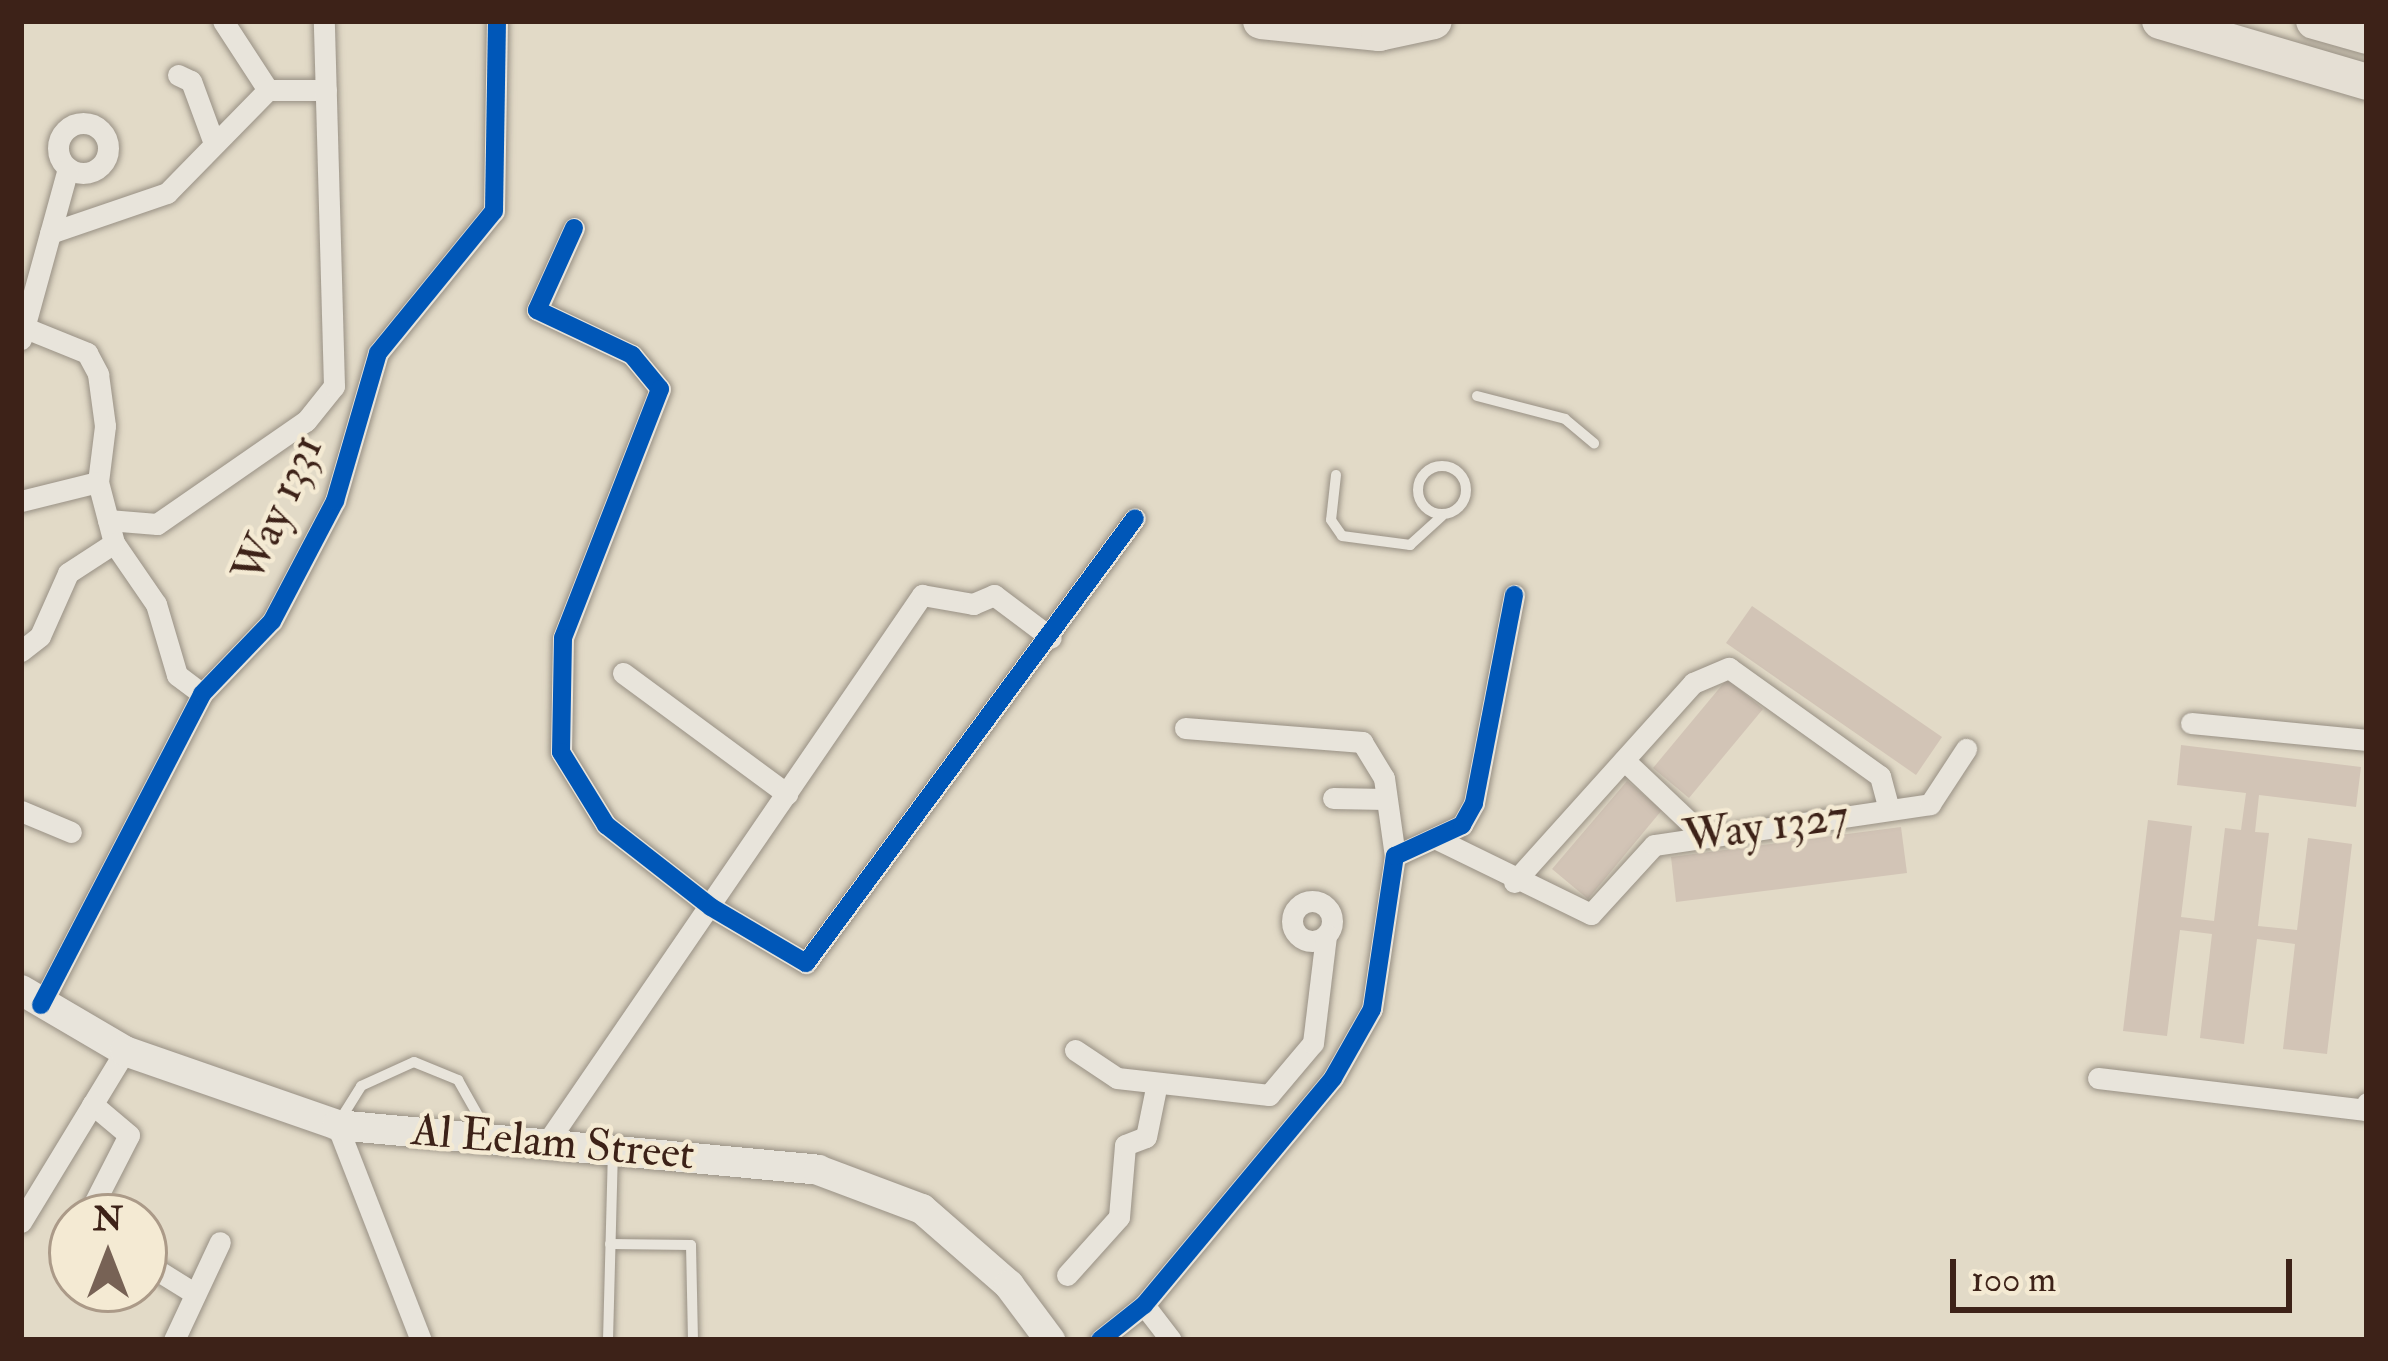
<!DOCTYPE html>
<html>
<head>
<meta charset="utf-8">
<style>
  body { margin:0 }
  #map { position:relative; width:2388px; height:1361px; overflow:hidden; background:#e2dac7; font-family:"IM FELL Double Pica",serif }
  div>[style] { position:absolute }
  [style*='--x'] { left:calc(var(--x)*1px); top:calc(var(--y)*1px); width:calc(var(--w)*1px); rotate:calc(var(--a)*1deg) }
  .building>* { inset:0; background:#d2c4b6 }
  .roads { filter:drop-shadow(0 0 3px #989084) drop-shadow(0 0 3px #989084) }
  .service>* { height:10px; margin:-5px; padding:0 5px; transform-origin:5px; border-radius:5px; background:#e8e4db }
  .service>.ring { margin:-5px; padding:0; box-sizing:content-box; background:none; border:10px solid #e8e4db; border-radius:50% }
  .minor>* { height:21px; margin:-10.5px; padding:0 10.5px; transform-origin:10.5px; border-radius:10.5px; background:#e8e4db }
  .minor>.ring { margin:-10.5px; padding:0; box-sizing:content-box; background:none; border:21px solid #e8e4db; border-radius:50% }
  .secondary>* { height:30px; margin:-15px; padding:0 15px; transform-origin:15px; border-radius:15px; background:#e8e4db }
  .trunk>* { height:36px; margin:-18px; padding:0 18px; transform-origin:18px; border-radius:18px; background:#e5dfd4 }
  .cycleway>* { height:18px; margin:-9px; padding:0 9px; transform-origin:9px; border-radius:9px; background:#0057b8 }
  span { translate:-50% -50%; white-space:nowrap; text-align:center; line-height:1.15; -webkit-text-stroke:9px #f4ead3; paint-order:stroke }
  .street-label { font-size:45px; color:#3d2218 }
  .frame { position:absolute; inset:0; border:24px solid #3d2218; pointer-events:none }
  .north { position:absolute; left:48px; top:1193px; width:120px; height:120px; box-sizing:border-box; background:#f4ead3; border:3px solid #ab9a88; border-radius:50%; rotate:0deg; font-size:33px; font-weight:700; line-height:48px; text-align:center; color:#3d2218 }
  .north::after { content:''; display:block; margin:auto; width:42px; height:54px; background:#776255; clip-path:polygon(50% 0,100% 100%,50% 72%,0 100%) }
  .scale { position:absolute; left:1950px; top:1259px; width:342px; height:54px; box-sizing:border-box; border:6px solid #3d2218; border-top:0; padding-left:15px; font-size:36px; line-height:42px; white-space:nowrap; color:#3d2218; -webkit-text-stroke:9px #f4ead3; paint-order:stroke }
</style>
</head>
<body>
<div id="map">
  <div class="building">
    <i style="clip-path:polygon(1752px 606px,1942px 737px,1916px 775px,1726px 643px)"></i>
    <i style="clip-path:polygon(1727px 679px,1763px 709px,1689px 798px,1653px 768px)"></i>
    <i style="clip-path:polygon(2181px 745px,2361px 767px,2356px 807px,2259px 795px,2255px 832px,2269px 833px,2258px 926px,2297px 930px,2308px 838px,2352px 844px,2327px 1054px,2283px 1049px,2295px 944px,2257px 939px,2244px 1044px,2200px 1038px,2212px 934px,2180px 930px,2167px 1036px,2123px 1031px,2148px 820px,2192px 826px,2181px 917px,2214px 921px,2225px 828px,2241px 830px,2246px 793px,2177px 785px)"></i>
    <i style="clip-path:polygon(1627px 781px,1662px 810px,1588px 899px,1552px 869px)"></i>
    <i style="clip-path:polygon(1901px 827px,1907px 873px,1676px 902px,1671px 857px)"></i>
  </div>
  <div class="roads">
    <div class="service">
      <i style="--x:1477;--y:396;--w:91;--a:14.6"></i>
      <i style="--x:1565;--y:419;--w:38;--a:40"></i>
      <i class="ring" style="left:1418px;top:466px;width:38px;height:38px"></i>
      <i style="--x:1336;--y:475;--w:45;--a:96.3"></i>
      <i style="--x:1331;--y:520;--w:19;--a:55"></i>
      <i style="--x:1342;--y:536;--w:69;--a:7.5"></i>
      <i style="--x:1410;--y:545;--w:43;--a:-42.2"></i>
      <i style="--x:340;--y:1120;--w:40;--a:-58"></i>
      <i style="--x:361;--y:1086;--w:58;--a:-24.4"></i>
      <i style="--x:414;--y:1062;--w:48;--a:22.2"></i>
      <i style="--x:458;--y:1080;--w:61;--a:60.5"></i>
      <i style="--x:610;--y:1244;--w:81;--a:0.7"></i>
      <i style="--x:691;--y:1245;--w:95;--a:88.8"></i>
      <i style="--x:608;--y:1340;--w:185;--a:-88.5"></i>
    </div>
    <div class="minor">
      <i style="--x:223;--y:21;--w:82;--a:56.9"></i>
      <i style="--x:178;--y:75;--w:14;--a:25"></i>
      <i style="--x:191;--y:81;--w:61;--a:69.8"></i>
      <i class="ring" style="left:58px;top:123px;width:29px;height:29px"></i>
      <i style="--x:574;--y:228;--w:90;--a:114.3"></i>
      <i style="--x:537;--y:310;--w:105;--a:25.3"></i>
      <i style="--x:632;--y:355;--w:44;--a:50.5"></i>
      <i style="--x:660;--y:389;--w:267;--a:111.3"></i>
      <i style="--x:563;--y:638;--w:114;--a:91"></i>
      <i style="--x:561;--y:752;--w:86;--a:58.3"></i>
      <i style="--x:606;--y:825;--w:133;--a:38"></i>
      <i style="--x:711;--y:907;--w:110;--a:30.5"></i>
      <i style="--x:806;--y:963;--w:553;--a:-53.52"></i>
      <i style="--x:50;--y:233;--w:124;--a:-18.9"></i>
      <i style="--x:167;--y:193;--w:144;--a:-45.6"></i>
      <i style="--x:268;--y:90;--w:58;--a:0"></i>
      <i style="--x:28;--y:329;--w:64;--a:22.1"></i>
      <i style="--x:87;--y:353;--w:24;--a:62"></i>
      <i style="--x:98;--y:374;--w:52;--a:82.3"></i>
      <i style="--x:105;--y:426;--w:56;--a:97.1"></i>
      <i style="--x:98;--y:482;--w:63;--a:75.3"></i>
      <i style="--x:114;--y:543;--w:74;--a:55.5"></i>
      <i style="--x:156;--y:604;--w:74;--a:73.5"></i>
      <i style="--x:177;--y:675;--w:31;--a:37"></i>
      <i style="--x:21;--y:339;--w:177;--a:-74.6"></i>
      <i style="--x:21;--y:501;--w:79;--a:-13.9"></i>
      <i style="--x:108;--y:520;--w:49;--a:4.7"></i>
      <i style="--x:157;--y:524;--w:181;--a:-34.7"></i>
      <i style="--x:306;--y:421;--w:45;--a:-51.3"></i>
      <i style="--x:334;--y:386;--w:365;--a:-91.6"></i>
      <i style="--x:21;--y:651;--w:24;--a:-38"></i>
      <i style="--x:40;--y:636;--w:69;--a:-66"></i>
      <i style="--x:68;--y:573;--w:55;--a:-33.1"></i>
      <i style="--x:623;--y:673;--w:204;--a:36.4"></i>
      <i style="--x:2191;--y:723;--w:177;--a:5.5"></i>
      <i style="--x:1185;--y:728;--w:178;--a:4.5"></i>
      <i style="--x:1362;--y:742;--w:42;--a:58.6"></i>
      <i style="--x:1384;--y:778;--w:79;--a:82"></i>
      <i style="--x:1624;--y:760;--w:106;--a:43.5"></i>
      <i style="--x:1333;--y:798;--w:52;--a:1.1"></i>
      <i style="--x:21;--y:811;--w:54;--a:22.8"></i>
      <i style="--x:1439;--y:840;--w:169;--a:26"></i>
      <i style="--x:1591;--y:914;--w:93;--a:-47.6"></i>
      <i style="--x:1654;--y:845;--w:279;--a:-8.4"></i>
      <i style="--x:1930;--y:804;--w:66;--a:-56.8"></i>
      <i style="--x:1514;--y:882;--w:268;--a:-48"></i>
      <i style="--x:1693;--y:683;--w:39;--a:-23"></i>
      <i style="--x:1729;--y:668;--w:186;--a:35.6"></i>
      <i style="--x:1880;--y:776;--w:34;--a:75"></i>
      <i class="ring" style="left:1292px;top:901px;width:19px;height:19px"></i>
      <i style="--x:41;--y:1005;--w:350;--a:-62.6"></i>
      <i style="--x:202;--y:694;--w:101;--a:-46.2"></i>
      <i style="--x:272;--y:621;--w:136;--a:-62.3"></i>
      <i style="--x:335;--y:501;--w:154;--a:-73.8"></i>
      <i style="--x:378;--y:353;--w:183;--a:-50.8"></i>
      <i style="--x:494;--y:211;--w:190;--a:-89.1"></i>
      <i style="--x:1075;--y:1050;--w:50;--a:33.7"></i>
      <i style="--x:1117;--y:1078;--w:153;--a:6.4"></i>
      <i style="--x:1269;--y:1095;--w:68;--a:-49.8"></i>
      <i style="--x:1313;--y:1043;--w:109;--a:-83.1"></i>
      <i style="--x:2098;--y:1078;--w:270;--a:6.8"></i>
      <i style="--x:2366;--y:1110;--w:7;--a:-82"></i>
      <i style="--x:337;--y:1125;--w:231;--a:68.7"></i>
      <i style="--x:548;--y:1141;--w:662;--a:-55.59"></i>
      <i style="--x:922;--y:595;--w:52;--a:10"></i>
      <i style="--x:973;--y:604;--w:23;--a:-23"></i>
      <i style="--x:994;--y:595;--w:71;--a:37"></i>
      <i style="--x:87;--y:1217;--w:92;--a:-62.9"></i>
      <i style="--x:129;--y:1135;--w:48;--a:-140"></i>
      <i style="--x:21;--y:1222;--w:200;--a:-58.7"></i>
      <i style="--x:144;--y:1262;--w:59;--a:31.8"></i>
      <i style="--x:1067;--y:1275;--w:78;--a:-48.1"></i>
      <i style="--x:1119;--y:1217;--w:72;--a:-85.2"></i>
      <i style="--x:1125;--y:1145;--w:22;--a:-21"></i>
      <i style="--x:1146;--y:1137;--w:55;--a:-78.5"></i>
      <i style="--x:1144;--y:1305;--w:44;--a:52.4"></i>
      <i style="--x:174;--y:1340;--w:108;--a:-64.9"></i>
      <i style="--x:1100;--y:1340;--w:56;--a:-38.5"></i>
      <i style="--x:1144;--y:1305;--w:295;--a:-50.2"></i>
      <i style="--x:1333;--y:1078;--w:79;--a:-60.5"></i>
      <i style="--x:1372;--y:1009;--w:155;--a:-81.5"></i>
      <i style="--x:1395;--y:856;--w:74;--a:-24.8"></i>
      <i style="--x:1462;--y:825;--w:25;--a:-61"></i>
      <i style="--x:1474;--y:803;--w:212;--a:-79.1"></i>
    </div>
    <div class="secondary">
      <i style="--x:21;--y:990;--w:121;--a:30.4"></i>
      <i style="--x:125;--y:1051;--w:225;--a:19.2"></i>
      <i style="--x:337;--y:1125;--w:483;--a:5.3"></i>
      <i style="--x:818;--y:1170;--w:111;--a:20.6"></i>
      <i style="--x:922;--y:1209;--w:116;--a:41.1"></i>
      <i style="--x:1009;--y:1285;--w:69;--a:53.3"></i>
    </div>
    <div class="trunk">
      <i style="--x:1261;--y:21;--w:119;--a:5.8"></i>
      <i style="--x:1379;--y:33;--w:56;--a:-12.3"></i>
      <i style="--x:2160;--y:21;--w:216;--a:16.4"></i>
      <i style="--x:2314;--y:21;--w:55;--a:15.8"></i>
    </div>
  </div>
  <div class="cycleway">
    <i style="--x:574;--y:228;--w:90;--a:114.3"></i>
    <i style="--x:537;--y:310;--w:105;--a:25.3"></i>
    <i style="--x:632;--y:355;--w:44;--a:50.5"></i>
    <i style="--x:660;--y:389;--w:267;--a:111.3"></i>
    <i style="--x:563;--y:638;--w:114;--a:91"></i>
    <i style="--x:561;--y:752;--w:86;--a:58.3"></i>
    <i style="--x:606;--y:825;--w:133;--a:38"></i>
    <i style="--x:711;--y:907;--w:110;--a:30.5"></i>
    <i style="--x:806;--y:963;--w:553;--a:-53.52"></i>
    <i style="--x:41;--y:1005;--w:350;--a:-62.6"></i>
    <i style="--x:202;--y:694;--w:101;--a:-46.2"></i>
    <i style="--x:272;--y:621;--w:136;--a:-62.3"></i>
    <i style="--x:335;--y:501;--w:154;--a:-73.8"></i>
    <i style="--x:378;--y:353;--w:183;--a:-50.8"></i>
    <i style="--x:494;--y:211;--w:190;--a:-89.1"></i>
    <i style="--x:1100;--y:1340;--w:56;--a:-38.5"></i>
    <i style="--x:1144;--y:1305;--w:295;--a:-50.2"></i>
    <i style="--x:1333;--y:1078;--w:79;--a:-60.5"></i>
    <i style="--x:1372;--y:1009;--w:155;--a:-81.5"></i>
    <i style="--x:1395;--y:856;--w:74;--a:-24.8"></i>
    <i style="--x:1462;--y:825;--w:25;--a:-61"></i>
    <i style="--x:1474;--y:803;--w:212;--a:-79.1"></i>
  </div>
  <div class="street-label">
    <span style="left:279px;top:509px;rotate:-66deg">Way 1331</span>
    <span style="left:1766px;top:827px;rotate:-8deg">Way 1327</span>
    <span style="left:553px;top:1143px;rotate:5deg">Al Eelam Street</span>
  </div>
  <div class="frame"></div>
  <div class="north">N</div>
  <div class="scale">100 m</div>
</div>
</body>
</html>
